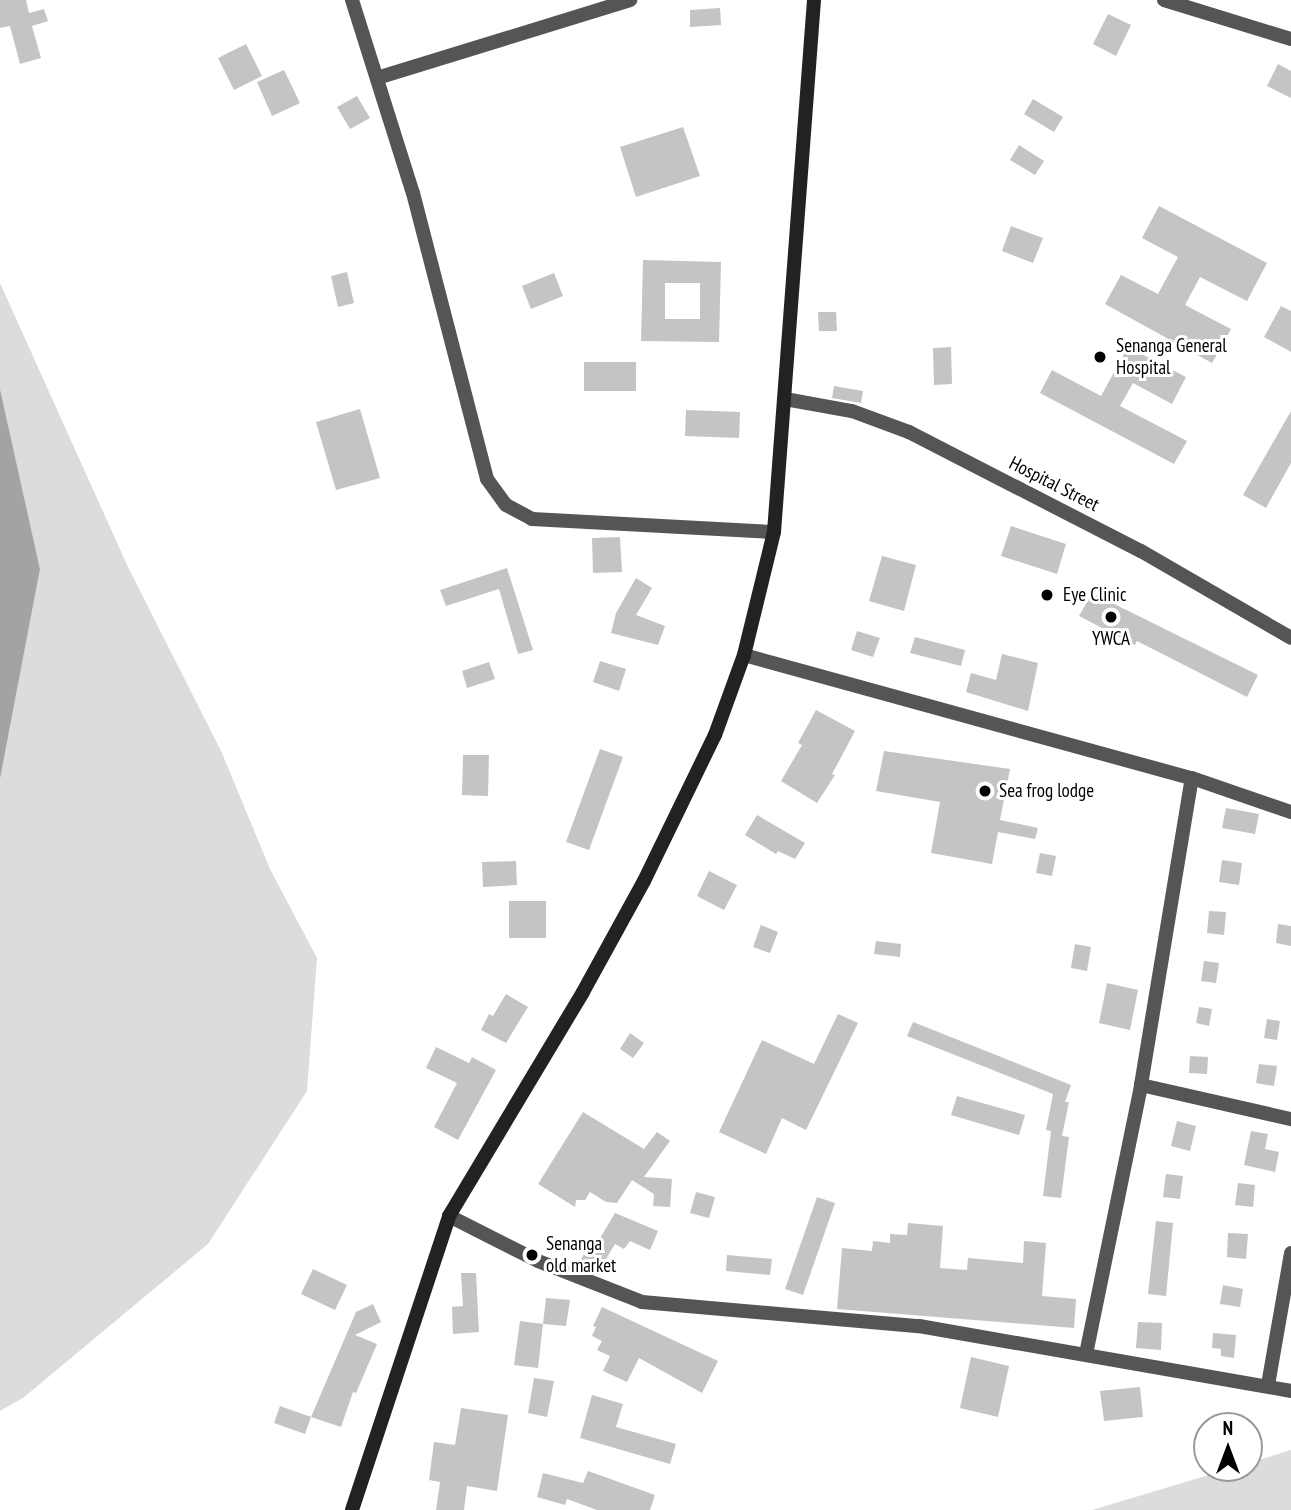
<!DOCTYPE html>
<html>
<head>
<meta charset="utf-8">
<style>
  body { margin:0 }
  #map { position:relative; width:1291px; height:1510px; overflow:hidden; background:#fff; font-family:"PT Sans Narrow",sans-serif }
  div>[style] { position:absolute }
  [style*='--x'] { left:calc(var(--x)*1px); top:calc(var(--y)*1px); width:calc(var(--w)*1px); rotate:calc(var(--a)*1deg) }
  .green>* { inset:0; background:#dcdcdc }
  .water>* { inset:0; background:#a3a3a3 }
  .building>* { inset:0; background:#c4c4c4 }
  .street>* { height:14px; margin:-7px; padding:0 7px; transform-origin:7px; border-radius:7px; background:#555 }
  .secondary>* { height:14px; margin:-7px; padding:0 7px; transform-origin:7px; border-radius:7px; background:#222 }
  .dots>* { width:19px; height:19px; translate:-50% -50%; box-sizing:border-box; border:4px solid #fff; border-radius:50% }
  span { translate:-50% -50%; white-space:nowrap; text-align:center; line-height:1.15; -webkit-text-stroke:6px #fff; paint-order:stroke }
  .poi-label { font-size:19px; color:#000 }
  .left { translate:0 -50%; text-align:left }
  .street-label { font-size:19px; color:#000 }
  .north { position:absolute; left:1193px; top:1412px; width:70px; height:70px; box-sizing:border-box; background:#fff; border:2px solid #999; border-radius:50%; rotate:0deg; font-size:19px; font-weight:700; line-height:28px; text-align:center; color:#000 }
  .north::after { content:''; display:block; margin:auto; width:24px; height:32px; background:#000; clip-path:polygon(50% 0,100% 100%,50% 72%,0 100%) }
</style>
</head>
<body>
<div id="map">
  <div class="green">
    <i style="clip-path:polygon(0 283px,128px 567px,222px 753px,270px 869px,317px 958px,307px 1091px,208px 1244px,23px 1398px,0 1411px,0 779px,40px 569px,0 389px)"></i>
    <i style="clip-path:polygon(1291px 1450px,1291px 1510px,1092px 1510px,1232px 1468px,1249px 1468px,1249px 1463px)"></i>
  </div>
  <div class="water">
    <i style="clip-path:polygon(0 389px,40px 569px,0 779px)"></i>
  </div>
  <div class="building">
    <i style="clip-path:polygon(0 0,26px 0,29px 13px,44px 9px,48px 21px,32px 26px,41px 58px,20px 64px,10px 26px,0 28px)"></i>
    <i style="clip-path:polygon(720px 8px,721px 25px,690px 27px,690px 10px)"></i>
    <i style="clip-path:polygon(1108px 14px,1131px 25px,1116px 56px,1093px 44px)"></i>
    <i style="clip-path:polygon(246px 44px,262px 76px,234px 90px,218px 58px)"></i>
    <i style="clip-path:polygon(1278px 64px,1291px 71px,1291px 98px,1267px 86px)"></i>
    <i style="clip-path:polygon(284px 70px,300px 103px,272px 116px,257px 82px)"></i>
    <i style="clip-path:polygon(357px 96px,370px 118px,350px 129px,337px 107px)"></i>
    <i style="clip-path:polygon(1033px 99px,1063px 117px,1054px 132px,1024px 114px)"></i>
    <i style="clip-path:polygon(683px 127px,700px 176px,636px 197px,620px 147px)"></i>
    <i style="clip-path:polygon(1019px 145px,1044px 161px,1035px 175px,1010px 160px)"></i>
    <i style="clip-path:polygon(1159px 206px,1267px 263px,1247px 301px,1200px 277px,1185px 305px,1231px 329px,1212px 363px,1105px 304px,1121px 275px,1158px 294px,1178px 257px,1142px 238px)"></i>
    <i style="clip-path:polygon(1011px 226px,1043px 238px,1033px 263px,1002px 251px)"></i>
    <i style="clip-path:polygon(evenodd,643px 260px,721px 262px,719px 342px,641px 341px,643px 260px,665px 283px,700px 283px,700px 319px,665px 319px,665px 283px)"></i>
    <i style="clip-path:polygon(347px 272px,354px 303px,338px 307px,331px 276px)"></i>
    <i style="clip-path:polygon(554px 273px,563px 296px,531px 309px,522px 286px)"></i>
    <i style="clip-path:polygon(1281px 306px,1291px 311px,1291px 352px,1264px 337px)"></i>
    <i style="clip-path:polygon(818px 312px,836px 312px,837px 331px,819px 331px)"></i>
    <i style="clip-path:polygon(951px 347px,952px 384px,934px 385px,933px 348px)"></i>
    <i style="clip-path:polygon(1128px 347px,1186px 377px,1172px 404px,1133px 383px,1120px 406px,1187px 441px,1174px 464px,1040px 393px,1052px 370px,1101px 396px)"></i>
    <i style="clip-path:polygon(584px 362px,636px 362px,636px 391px,584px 391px)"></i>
    <i style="clip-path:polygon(834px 386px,863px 391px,861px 403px,832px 398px)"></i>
    <i style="clip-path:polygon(360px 409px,380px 478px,336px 490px,316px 422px)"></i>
    <i style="clip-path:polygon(686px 410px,740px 412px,739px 438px,685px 436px)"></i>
    <i style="clip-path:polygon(1291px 411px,1291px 463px,1266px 508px,1243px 495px)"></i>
    <i style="clip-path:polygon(1011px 526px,1066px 544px,1057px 574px,1001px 556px)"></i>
    <i style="clip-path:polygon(620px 537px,622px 572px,593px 573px,592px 538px)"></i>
    <i style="clip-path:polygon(882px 556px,916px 565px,904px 611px,869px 601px)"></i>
    <i style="clip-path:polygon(507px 568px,533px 650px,518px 654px,499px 589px,446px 606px,440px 590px)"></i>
    <i style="clip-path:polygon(636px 578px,652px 588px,636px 615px,665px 626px,658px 645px,611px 633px,616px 613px)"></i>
    <i style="clip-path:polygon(1092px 593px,1258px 675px,1247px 697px,1137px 641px,1135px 645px,1079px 616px)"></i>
    <i style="clip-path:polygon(857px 631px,880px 638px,873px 657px,851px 650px)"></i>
    <i style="clip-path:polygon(915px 637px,965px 650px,961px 666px,910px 653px)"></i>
    <i style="clip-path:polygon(1002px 654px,1038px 663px,1028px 711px,966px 692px,971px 673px,996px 680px)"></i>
    <i style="clip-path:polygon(600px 661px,626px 669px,619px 691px,593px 682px)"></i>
    <i style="clip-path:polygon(489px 662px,495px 679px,467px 688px,462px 671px)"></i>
    <i style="clip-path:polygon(816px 710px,855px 731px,832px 774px,835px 775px,817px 803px,781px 781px,802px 745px,798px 743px)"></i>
    <i style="clip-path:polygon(600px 749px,623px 757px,589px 850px,566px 842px)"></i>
    <i style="clip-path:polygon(884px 751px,1010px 769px,1000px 820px,1038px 828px,1035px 839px,998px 832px,992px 864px,931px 853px,940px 802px,876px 791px)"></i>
    <i style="clip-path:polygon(463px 755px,489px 755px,488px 796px,462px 795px)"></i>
    <i style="clip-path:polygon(1226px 808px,1259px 814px,1255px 834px,1222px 828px)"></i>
    <i style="clip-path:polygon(757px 815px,805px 843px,795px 859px,778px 851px,776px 854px,745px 835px)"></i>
    <i style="clip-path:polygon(1040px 853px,1056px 856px,1052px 876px,1036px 873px)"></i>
    <i style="clip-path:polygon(1222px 860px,1242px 863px,1239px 885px,1219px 882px)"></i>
    <i style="clip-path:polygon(516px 861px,517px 885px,483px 887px,482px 862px)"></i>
    <i style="clip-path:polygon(709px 871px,737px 885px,724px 910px,697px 896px)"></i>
    <i style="clip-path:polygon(509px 901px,546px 901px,546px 938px,509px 938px)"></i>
    <i style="clip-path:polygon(1209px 911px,1226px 912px,1224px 935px,1207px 933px)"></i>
    <i style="clip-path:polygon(1278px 924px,1291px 926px,1291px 946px,1276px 943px)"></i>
    <i style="clip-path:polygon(761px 925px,778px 932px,770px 953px,753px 947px)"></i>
    <i style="clip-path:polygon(876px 941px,901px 944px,900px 957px,874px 954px)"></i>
    <i style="clip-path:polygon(1075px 944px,1091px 947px,1087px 971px,1071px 968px)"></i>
    <i style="clip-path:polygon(1204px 961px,1219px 963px,1216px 983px,1201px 981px)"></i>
    <i style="clip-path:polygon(1107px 983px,1138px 990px,1130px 1030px,1099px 1023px)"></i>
    <i style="clip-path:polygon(506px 994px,528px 1007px,506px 1043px,481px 1030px,489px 1014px,493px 1016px)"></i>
    <i style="clip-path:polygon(1199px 1007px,1212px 1009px,1209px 1026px,1196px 1023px)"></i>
    <i style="clip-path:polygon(838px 1014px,858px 1023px,806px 1130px,782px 1118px,766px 1154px,719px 1132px,762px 1040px,814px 1064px)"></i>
    <i style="clip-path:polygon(1267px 1019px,1280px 1021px,1277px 1040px,1264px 1038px)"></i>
    <i style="clip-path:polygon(913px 1022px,1071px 1085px,1065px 1102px,1069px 1102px,1062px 1136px,1069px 1137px,1061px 1198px,1043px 1196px,1051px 1131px,1046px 1130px,1053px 1094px,907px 1036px)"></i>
    <i style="clip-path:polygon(630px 1033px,644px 1043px,633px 1058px,620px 1049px)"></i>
    <i style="clip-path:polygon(436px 1047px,469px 1063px,472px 1057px,496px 1070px,458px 1140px,434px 1127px,457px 1083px,426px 1068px)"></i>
    <i style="clip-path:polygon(1190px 1056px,1208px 1057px,1207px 1074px,1189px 1073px)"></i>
    <i style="clip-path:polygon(1259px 1064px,1277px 1066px,1274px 1086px,1256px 1083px)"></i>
    <i style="clip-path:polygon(957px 1096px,1025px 1115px,1019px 1135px,951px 1115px)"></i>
    <i style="clip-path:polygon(583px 1112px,644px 1149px,657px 1132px,670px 1141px,644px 1177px,672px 1179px,670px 1207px,653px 1206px,654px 1194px,632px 1180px,617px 1203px,606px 1202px,590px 1192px,585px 1200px,576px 1200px,575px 1207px,538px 1184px)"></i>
    <i style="clip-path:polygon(1177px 1121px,1196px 1126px,1190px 1151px,1171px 1146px)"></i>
    <i style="clip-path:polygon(1251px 1131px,1268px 1134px,1265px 1149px,1279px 1152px,1275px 1172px,1244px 1165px)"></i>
    <i style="clip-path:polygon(1166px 1174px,1183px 1176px,1180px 1199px,1163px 1197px)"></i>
    <i style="clip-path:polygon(1238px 1183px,1255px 1185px,1253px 1207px,1235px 1205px)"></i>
    <i style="clip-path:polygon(696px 1192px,715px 1197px,709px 1218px,690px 1213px)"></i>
    <i style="clip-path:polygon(817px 1197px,835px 1203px,803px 1295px,785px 1289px)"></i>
    <i style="clip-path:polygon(615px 1213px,658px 1231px,650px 1250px,630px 1241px,624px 1249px,615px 1244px,597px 1274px,577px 1266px,594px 1237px,599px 1240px)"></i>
    <i style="clip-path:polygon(1156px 1221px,1173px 1223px,1166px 1296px,1148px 1294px)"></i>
    <i style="clip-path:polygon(908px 1223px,943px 1226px,940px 1268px,967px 1270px,968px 1258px,1023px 1263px,1024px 1241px,1046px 1243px,1042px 1296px,1076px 1299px,1074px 1328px,837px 1309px,842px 1248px,872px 1251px,873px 1241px,890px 1243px,890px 1234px,907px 1235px)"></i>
    <i style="clip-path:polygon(1228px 1233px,1248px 1234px,1246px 1259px,1227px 1257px)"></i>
    <i style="clip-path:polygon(727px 1255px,772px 1259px,770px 1275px,726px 1271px)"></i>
    <i style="clip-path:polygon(313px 1269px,347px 1285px,335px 1310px,301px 1294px)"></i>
    <i style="clip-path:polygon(461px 1273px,476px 1273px,479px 1332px,453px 1334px,452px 1307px,463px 1306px)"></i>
    <i style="clip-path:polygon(1223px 1285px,1243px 1289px,1240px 1307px,1220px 1304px)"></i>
    <i style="clip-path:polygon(546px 1298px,570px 1300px,566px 1326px,543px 1324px)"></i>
    <i style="clip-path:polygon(373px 1304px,381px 1322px,355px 1335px,377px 1344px,356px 1393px,353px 1392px,341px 1427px,311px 1417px,356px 1312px)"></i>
    <i style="clip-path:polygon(602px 1307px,718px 1361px,702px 1393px,639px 1358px,627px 1382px,603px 1371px,610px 1356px,597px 1350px,602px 1341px,592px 1336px,596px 1327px,593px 1326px)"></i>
    <i style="clip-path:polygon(520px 1321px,543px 1324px,538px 1368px,514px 1365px)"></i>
    <i style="clip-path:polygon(1138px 1322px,1162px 1323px,1161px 1350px,1136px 1348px)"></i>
    <i style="clip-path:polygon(1213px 1333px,1236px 1335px,1234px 1358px,1221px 1356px,1221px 1349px,1212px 1348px)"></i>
    <i style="clip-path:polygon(971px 1357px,1009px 1366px,998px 1417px,960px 1408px)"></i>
    <i style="clip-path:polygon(534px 1378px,554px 1381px,547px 1417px,528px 1413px)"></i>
    <i style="clip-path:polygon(1140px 1387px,1143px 1417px,1104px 1421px,1100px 1391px)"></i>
    <i style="clip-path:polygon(592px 1395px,623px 1404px,616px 1427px,676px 1444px,670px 1464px,580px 1438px)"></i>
    <i style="clip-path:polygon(280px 1406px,311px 1417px,305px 1434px,274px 1423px)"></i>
    <i style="clip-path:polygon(461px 1408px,508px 1415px,497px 1491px,467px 1486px,464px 1510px,436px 1510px,440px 1482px,429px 1480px,434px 1442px,455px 1445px)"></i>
    <i style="clip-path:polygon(588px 1471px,655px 1495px,650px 1510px,597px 1510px,567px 1499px,565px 1505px,537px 1497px,543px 1473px,583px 1483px)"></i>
  </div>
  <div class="street">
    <i style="--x:352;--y:0;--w:202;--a:72.5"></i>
    <i style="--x:413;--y:193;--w:295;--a:75.5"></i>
    <i style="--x:487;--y:479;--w:32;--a:54"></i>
    <i style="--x:506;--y:505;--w:30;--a:28"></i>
    <i style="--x:532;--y:519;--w:242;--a:3.1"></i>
    <i style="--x:1164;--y:0;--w:133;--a:17.1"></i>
    <i style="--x:377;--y:78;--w:265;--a:-17.1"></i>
    <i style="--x:785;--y:399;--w:68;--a:10.2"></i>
    <i style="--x:852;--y:411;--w:61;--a:20.2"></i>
    <i style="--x:909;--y:432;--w:261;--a:27.2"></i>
    <i style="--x:1141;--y:551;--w:173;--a:30.1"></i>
    <i style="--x:744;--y:655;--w:465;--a:15.4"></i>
    <i style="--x:1192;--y:778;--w:105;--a:19"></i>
    <i style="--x:1141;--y:1085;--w:154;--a:12.8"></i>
    <i style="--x:449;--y:1216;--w:100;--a:26.8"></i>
    <i style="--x:538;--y:1261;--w:112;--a:21.5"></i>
    <i style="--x:642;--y:1302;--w:278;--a:5"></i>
    <i style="--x:919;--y:1326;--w:378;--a:9.9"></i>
    <i style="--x:1086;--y:1354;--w:275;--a:-78.4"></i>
    <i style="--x:1141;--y:1085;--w:311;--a:-80.6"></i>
    <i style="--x:1268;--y:1385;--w:134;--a:-80.1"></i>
  </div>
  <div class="secondary">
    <i style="--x:352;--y:1510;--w:310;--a:-71.7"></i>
    <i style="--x:449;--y:1216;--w:261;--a:-59.1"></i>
    <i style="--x:583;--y:992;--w:127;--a:-61.2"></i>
    <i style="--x:644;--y:881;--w:162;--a:-64.1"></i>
    <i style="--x:715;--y:735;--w:85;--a:-70.1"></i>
    <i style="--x:744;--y:655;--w:127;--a:-76.3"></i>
    <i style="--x:774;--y:532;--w:534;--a:-85.7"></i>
  </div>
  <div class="dots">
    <i style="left:1100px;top:357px;background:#000"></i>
    <i style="left:1047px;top:595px;background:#000"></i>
    <i style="left:1111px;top:617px;background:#000"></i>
    <i style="left:985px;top:791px;background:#000"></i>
    <i style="left:532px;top:1255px;background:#000"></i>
  </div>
  <div class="poi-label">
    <span class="left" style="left:1116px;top:357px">Senanga General<br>Hospital</span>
    <span class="left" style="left:1063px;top:595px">Eye Clinic</span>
    <span style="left:1111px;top:639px">YWCA</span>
    <span class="left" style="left:999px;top:791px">Sea frog lodge</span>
    <span class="left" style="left:546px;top:1255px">Senanga<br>old market</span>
  </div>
  <div class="street-label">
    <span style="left:1054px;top:484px;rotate:27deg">Hospital Street</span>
  </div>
  <div class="north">N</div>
</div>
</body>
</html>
